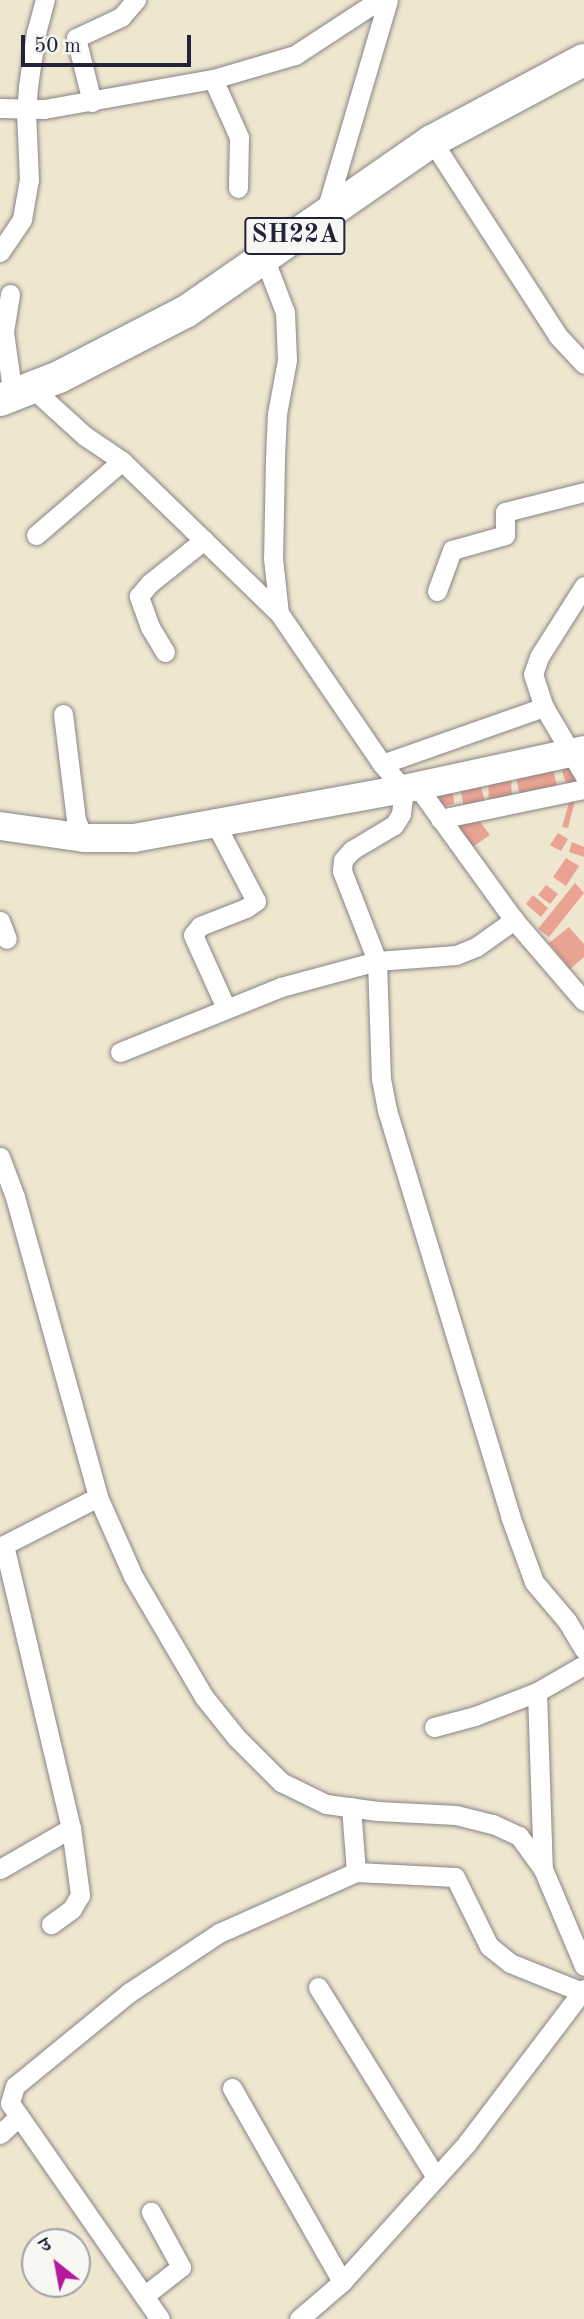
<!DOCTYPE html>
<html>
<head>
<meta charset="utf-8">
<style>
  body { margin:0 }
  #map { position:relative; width:584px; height:2319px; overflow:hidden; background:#efe6cf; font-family:"Old Standard TT","Noto Serif Devanagari",serif }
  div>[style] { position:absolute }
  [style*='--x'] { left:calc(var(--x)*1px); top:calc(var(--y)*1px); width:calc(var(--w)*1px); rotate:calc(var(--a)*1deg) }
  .building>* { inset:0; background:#eaa293 }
  .roads { filter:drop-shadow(0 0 2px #888485) drop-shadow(0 0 2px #888485) }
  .street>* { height:19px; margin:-9.5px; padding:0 9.5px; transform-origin:9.5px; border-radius:9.5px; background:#fff }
  .secondary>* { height:28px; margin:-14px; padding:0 14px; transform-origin:14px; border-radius:14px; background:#fff }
  .primary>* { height:32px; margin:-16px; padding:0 16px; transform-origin:16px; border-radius:16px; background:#fff }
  span { translate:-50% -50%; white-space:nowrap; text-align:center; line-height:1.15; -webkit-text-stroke:7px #f6f6f2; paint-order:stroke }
  .shield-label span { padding:2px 5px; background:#f6f6f2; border:2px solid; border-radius:5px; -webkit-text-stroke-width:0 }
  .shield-label { font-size:26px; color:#22223b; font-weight:700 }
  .north { position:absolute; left:21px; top:2228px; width:70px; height:70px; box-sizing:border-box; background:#f6f6f2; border:2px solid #a1a1a9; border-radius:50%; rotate:329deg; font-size:19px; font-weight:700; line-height:28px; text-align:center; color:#22223b }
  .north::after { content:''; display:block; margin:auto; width:24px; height:32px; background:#b5179e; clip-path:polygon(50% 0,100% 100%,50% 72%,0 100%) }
  .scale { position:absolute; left:21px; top:35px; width:170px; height:32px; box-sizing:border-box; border:4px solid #22223b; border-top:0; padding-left:9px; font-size:21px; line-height:24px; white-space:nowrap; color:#22223b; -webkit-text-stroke:5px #f6f6f2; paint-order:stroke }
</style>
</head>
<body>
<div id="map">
  <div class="building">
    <i style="clip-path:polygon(573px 761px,580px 782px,567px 786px,560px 765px)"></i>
    <i style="clip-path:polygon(553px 769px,558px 790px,521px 799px,516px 778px)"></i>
    <i style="clip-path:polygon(511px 778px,512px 802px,489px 803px,488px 780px)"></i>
    <i style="clip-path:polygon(480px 782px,485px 803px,464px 808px,460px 786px)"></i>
    <i style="clip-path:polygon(453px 791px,454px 804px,441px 806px,439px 792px)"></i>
    <i style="clip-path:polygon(570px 799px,575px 801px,568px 828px,562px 827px)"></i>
    <i style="clip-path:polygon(475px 815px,490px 835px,468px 850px,454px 830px)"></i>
    <i style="clip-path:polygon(558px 833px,568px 839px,561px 851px,550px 845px)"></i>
    <i style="clip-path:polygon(572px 842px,584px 847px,584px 857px,569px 852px)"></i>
    <i style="clip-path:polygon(566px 858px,579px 866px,566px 886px,553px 877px)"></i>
    <i style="clip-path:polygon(575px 883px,584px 893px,549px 937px,538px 929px)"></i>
    <i style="clip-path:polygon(546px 885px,558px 894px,550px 904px,538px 895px)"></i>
    <i style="clip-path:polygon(533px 895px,548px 908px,541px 917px,526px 904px)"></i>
    <i style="clip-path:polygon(569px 927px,584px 944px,584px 957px,570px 969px,549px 943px)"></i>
  </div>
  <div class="roads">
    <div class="street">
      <i style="--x:213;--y:79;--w:64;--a:65.9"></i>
      <i style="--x:239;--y:137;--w:51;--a:91.1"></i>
      <i style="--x:92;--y:102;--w:66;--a:-104"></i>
      <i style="--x:76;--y:38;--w:50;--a:-25"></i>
      <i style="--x:121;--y:17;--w:23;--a:-49"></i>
      <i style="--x:0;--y:108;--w:44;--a:1.3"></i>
      <i style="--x:44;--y:109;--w:172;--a:-10.1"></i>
      <i style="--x:213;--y:79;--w:85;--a:-16.3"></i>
      <i style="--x:295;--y:55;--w:100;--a:-33.2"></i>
      <i style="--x:432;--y:141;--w:232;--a:57.1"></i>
      <i style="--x:558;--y:336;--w:38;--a:47"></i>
      <i style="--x:325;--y:214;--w:223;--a:-73.6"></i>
      <i style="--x:0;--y:252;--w:40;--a:-56"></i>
      <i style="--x:22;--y:219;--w:40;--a:-80"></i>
      <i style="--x:29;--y:180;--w:69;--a:-92.5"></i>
      <i style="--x:26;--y:111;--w:25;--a:-85"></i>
      <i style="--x:28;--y:86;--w:54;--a:-81.4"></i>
      <i style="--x:36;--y:33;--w:34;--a:-75"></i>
      <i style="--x:265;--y:260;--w:56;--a:69"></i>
      <i style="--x:285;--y:312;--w:48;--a:87.6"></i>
      <i style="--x:287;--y:360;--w:55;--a:100.5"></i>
      <i style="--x:277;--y:414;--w:44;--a:92.6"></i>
      <i style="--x:275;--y:458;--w:100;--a:91.1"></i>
      <i style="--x:273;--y:558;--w:55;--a:83.8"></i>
      <i style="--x:10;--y:294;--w:38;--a:99"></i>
      <i style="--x:4;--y:332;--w:65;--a:82"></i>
      <i style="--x:32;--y:388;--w:72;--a:42.2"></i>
      <i style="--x:85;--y:436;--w:45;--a:34"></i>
      <i style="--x:122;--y:461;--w:219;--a:44.1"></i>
      <i style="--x:279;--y:613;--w:183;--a:55.7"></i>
      <i style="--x:382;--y:764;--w:33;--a:49"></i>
      <i style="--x:404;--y:789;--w:25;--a:97"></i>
      <i style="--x:401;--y:814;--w:13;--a:122"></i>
      <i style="--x:394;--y:825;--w:49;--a:149.2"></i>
      <i style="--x:352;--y:850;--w:13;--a:132"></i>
      <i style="--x:343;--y:860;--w:11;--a:95"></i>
      <i style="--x:342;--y:871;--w:97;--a:68.7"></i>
      <i style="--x:377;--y:961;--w:118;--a:88.1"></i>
      <i style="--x:381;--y:1079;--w:32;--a:79"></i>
      <i style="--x:387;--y:1110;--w:424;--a:73.1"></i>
      <i style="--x:510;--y:1516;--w:70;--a:70"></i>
      <i style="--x:534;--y:1582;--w:51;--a:49.8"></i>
      <i style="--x:567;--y:1621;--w:33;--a:59"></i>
      <i style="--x:36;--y:535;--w:113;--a:-40.7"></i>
      <i style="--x:584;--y:586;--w:84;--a:122.4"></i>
      <i style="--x:539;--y:657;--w:18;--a:109"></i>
      <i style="--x:533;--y:674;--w:35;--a:72"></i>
      <i style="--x:544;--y:707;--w:79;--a:59.5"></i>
      <i style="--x:437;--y:591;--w:44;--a:-69.9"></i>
      <i style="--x:452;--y:550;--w:55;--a:-15.8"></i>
      <i style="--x:505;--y:535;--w:23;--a:-90"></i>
      <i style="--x:505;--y:512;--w:81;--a:-14.2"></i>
      <i style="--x:165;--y:652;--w:29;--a:-121"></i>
      <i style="--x:150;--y:627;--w:33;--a:-110"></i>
      <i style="--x:139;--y:596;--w:17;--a:-50"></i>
      <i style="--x:150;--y:583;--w:69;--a:-38.5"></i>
      <i style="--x:63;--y:714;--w:107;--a:83"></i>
      <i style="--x:76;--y:820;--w:20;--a:66"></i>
      <i style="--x:382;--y:764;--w:172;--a:-19.4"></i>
      <i style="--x:417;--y:786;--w:165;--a:54.1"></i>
      <i style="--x:514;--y:920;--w:107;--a:49.2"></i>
      <i style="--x:440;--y:819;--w:147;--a:-11.8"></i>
      <i style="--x:215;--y:823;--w:88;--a:62.3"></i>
      <i style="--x:256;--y:901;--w:12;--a:145"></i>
      <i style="--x:246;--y:908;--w:49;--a:158.6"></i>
      <i style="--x:200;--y:926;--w:11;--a:128"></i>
      <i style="--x:193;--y:935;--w:80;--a:65.7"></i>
      <i style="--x:0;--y:921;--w:19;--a:69"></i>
      <i style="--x:120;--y:1052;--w:174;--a:-22"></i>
      <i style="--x:281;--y:987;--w:99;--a:-15.2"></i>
      <i style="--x:377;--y:961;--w:79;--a:-4.3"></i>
      <i style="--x:456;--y:955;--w:22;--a:-22"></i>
      <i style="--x:476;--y:947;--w:47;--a:-35.4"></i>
      <i style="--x:0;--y:1157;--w:43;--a:69.4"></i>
      <i style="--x:15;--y:1197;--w:311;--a:74.5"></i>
      <i style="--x:98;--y:1497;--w:86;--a:66.1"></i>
      <i style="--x:133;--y:1576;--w:140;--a:59.6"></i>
      <i style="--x:204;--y:1697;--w:51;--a:51.3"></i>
      <i style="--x:236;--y:1737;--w:64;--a:45"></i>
      <i style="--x:281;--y:1782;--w:50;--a:26.1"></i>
      <i style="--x:326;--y:1804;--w:52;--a:7.7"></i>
      <i style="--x:378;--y:1811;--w:78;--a:2.9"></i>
      <i style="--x:456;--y:1815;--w:38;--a:14"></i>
      <i style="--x:493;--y:1824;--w:29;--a:25"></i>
      <i style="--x:519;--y:1836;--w:41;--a:54"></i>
      <i style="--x:543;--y:1869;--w:105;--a:67.1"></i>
      <i style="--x:4;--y:1545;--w:291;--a:76.7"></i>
      <i style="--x:71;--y:1828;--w:68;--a:82.3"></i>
      <i style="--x:80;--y:1895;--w:16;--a:120"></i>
      <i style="--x:72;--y:1909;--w:26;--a:144"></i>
      <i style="--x:0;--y:1547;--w:110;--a:-27"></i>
      <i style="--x:537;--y:1692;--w:177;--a:88.1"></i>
      <i style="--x:434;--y:1727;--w:42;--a:-15"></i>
      <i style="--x:475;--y:1716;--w:66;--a:-21.2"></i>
      <i style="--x:537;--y:1692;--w:54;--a:-29.9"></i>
      <i style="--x:351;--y:1807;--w:65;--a:85.6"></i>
      <i style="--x:0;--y:1869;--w:82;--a:-30"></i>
      <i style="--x:318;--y:1987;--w:224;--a:58.2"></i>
      <i style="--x:232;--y:2088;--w:223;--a:60.4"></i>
      <i style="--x:0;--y:2134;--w:23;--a:-43"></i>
      <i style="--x:144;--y:2296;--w:47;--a:-38.1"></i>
      <i style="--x:181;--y:2267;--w:63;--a:-118.6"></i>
      <i style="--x:160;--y:2319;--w:263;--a:-124.8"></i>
      <i style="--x:10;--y:2103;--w:18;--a:-74"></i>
      <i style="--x:15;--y:2086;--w:149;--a:-39.3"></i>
      <i style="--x:130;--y:1992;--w:107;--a:-33.5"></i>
      <i style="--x:219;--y:1933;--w:150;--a:-24"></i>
      <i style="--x:356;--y:1872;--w:99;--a:2.9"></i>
      <i style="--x:455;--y:1877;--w:77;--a:63.8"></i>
      <i style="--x:489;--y:1946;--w:27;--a:39"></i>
      <i style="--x:510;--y:1963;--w:78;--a:21.9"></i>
      <i style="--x:299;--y:2319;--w:57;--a:-40.7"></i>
      <i style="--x:342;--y:2282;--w:187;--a:-48"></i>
      <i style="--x:467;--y:2143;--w:193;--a:-52.8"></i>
    </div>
    <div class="secondary">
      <i style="--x:0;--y:826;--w:85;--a:8.1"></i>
      <i style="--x:84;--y:838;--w:50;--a:0"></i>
      <i style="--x:134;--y:838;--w:274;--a:-10.3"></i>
      <i style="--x:404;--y:789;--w:184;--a:-12.2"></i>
    </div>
    <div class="primary">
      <i style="--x:0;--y:400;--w:63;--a:-21.3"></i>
      <i style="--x:59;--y:377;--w:144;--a:-27.3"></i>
      <i style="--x:187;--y:311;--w:298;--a:-34.8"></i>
      <i style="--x:432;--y:141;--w:172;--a:-28.1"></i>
    </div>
  </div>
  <div class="shield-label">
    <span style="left:295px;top:236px">SH22A</span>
  </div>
  <div class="north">उ</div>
  <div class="scale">50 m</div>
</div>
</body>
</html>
